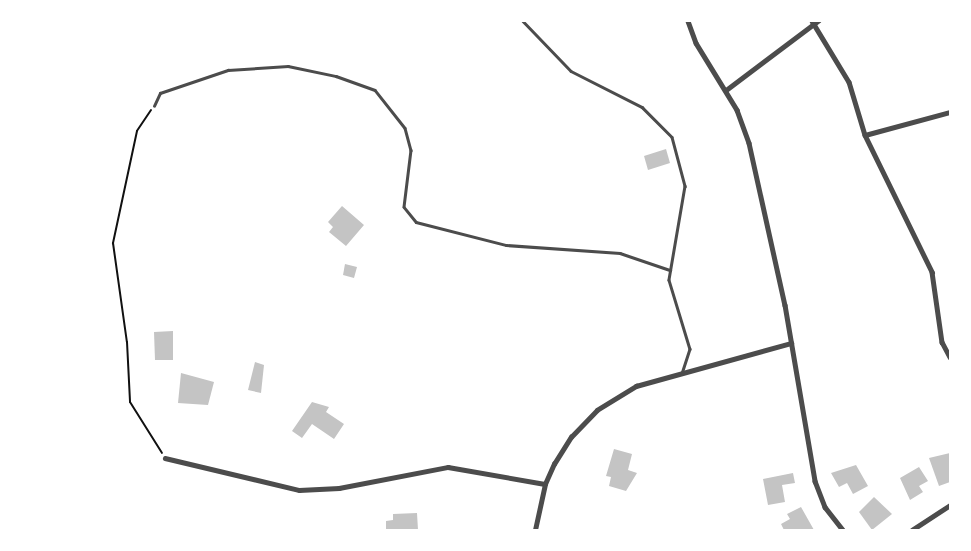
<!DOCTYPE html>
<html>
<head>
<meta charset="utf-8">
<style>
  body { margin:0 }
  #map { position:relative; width:971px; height:551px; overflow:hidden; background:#fff; font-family:Karla,sans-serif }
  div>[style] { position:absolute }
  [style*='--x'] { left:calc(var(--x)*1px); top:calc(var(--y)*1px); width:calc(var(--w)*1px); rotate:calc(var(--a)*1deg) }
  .building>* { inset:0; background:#c4c4c4 }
  .path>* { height:2px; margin:-1px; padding:0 1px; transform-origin:1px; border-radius:1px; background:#111 }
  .service>* { height:2.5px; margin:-1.25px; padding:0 1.25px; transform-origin:1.25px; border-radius:1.25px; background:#4c4c4c }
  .minor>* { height:4.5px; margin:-2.25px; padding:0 2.25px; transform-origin:2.25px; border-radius:2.25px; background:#4c4c4c }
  span { translate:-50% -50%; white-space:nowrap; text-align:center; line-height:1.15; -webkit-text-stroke:5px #fff; paint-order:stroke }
  .frame { position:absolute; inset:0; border:22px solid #fff; pointer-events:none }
</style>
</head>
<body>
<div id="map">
  <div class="building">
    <i style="clip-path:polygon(666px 149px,670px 163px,648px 170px,644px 156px)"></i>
    <i style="clip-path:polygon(342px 206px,364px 225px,346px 246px,329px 232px,333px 227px,328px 222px)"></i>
    <i style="clip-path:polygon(345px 264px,357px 267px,354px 278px,343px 275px)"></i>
    <i style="clip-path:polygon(173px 331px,173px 360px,155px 360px,154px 332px)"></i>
    <i style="clip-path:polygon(255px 362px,264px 365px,261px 393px,248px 390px)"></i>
    <i style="clip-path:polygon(181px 373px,214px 382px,208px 405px,178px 403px)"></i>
    <i style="clip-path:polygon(312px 402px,329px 407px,326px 412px,344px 424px,334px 439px,312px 424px,302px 438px,292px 431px)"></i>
    <i style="clip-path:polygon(614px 449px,632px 454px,628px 470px,637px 473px,626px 491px,609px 486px,611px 477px,606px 476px)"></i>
    <i style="clip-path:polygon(950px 453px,950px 482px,939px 486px,929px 458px)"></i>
    <i style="clip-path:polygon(856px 465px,868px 486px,853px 494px,847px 483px,839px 487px,831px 473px)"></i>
    <i style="clip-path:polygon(919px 467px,928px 481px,919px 486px,923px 492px,910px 500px,900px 478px)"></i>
    <i style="clip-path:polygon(793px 473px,795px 483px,782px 485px,785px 502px,768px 505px,763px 479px)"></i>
    <i style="clip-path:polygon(874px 497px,892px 514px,872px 530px,859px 512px)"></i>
    <i style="clip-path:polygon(801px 507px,814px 530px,784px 530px,781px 524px,790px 519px,787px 514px)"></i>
    <i style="clip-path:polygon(417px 513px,418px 530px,386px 530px,386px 521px,393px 520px,393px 514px)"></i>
  </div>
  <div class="path">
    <i style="--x:151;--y:110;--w:25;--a:124"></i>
    <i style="--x:137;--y:131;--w:115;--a:102.1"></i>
    <i style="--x:113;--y:243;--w:100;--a:82"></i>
    <i style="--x:127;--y:342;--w:60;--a:87.1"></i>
    <i style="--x:130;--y:402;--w:60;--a:57.9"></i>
  </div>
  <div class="service">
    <i style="--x:523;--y:21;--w:69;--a:46.2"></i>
    <i style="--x:571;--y:71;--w:80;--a:26.9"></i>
    <i style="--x:642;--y:107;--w:42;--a:45"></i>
    <i style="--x:672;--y:137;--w:51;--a:75.1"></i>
    <i style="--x:685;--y:186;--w:95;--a:99.7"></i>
    <i style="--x:669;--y:280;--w:72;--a:73.1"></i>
    <i style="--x:690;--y:349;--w:25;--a:108"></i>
    <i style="--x:154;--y:106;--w:14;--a:-65"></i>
    <i style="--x:160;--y:93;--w:72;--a:-18.7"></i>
    <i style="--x:228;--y:70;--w:60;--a:-3.8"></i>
    <i style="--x:288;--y:66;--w:49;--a:11.8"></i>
    <i style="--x:336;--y:76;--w:41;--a:19.7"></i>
    <i style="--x:375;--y:90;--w:48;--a:51.7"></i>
    <i style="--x:405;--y:128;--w:23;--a:75"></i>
    <i style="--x:411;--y:150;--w:57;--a:97"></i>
    <i style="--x:404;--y:207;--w:19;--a:51"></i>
    <i style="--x:416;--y:222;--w:93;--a:14.3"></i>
    <i style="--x:506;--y:245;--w:114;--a:4"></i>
    <i style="--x:620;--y:253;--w:53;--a:18.8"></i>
  </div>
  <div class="minor">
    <i style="--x:688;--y:21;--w:23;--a:70"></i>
    <i style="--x:696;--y:43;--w:79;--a:58.5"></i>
    <i style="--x:737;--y:110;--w:35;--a:70"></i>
    <i style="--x:749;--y:143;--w:166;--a:77.5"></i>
    <i style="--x:785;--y:305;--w:179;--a:80.3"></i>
    <i style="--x:815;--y:481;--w:28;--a:69"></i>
    <i style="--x:825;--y:507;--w:29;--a:52"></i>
    <i style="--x:812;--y:21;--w:71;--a:58.8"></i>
    <i style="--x:849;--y:82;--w:55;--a:73.2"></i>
    <i style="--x:865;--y:135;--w:153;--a:63.9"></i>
    <i style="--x:932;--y:272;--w:71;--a:81.9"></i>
    <i style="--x:942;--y:342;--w:17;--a:62"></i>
    <i style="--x:726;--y:90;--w:115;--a:-36.9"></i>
    <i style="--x:865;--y:135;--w:88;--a:-15.1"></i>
    <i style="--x:165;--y:458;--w:138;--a:13.4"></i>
    <i style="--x:299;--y:490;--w:40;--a:-2.9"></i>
    <i style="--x:339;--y:488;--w:111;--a:-10.9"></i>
    <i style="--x:448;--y:467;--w:98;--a:9.9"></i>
    <i style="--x:535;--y:530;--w:47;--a:-77.7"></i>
    <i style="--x:545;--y:484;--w:22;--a:-66"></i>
    <i style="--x:554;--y:464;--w:32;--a:-58"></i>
    <i style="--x:571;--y:437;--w:37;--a:-46"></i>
    <i style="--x:597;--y:410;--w:46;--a:-31.6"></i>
    <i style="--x:636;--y:386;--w:161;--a:-15.5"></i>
    <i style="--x:912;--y:530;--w:45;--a:-33.3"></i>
  </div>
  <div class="frame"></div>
</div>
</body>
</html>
